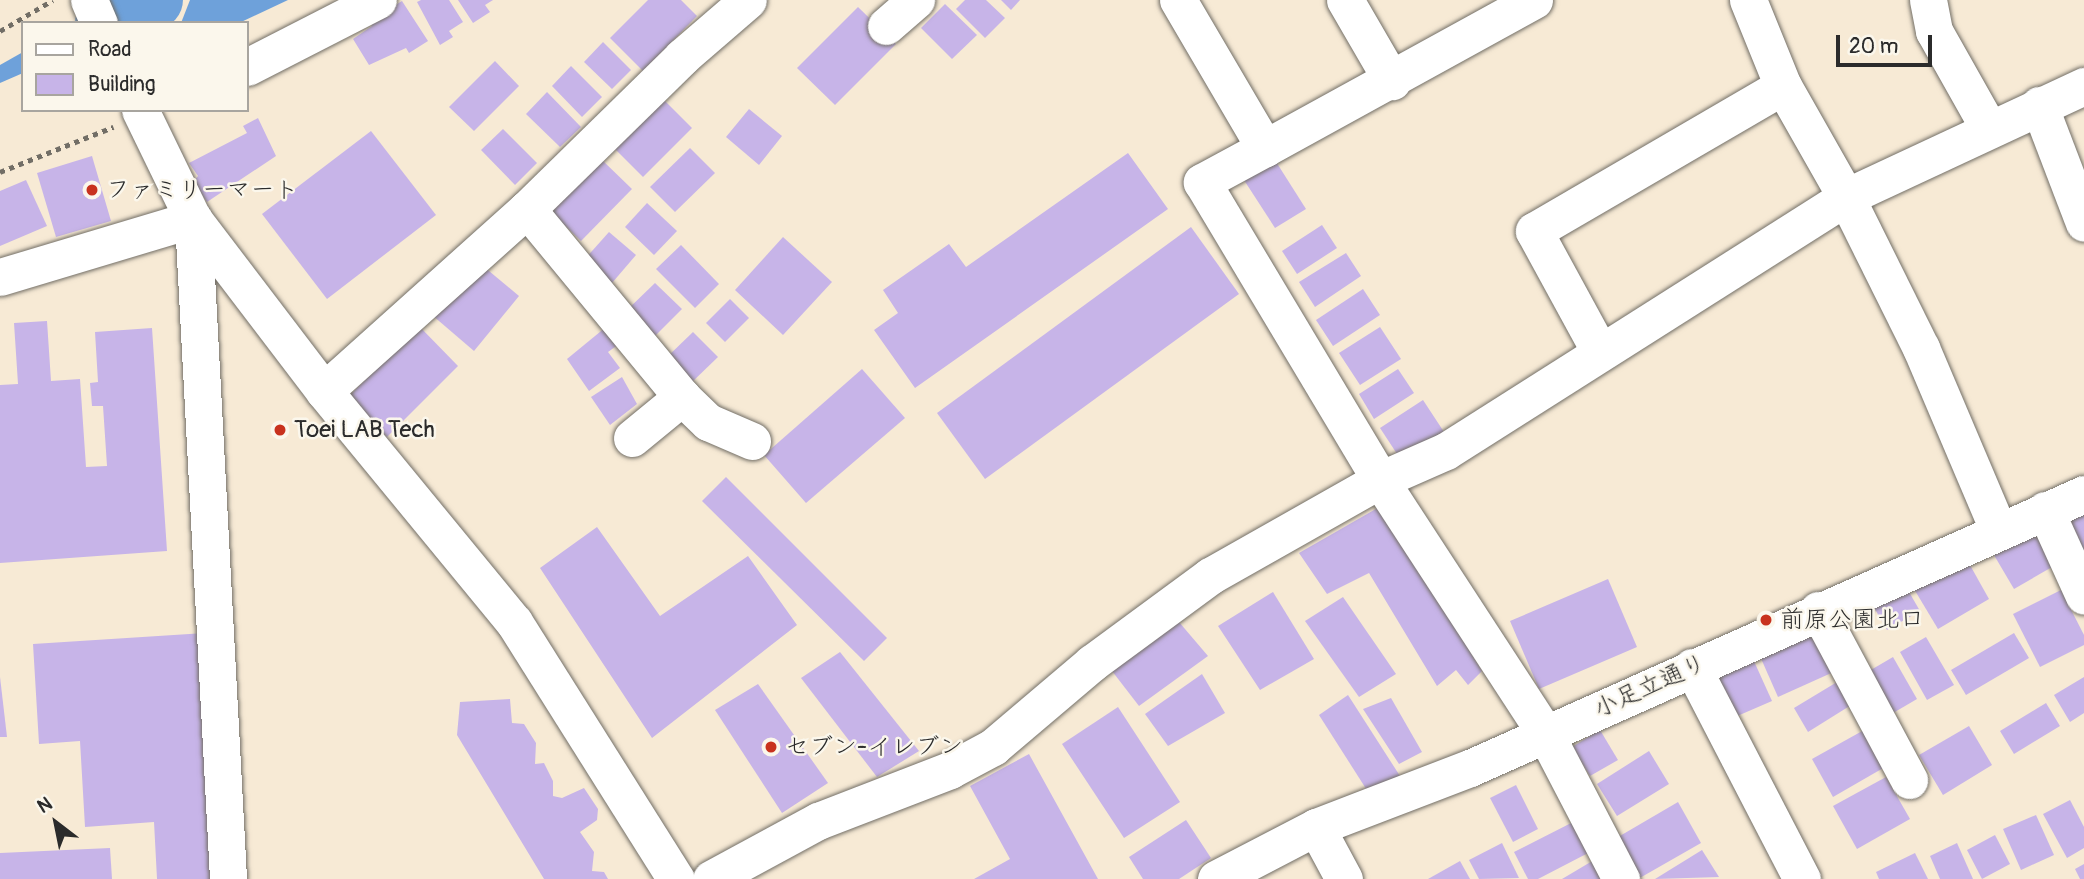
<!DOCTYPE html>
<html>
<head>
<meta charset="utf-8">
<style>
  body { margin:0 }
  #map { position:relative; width:2084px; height:879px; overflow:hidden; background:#f7ead5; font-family:Pangolin,"Klee One",sans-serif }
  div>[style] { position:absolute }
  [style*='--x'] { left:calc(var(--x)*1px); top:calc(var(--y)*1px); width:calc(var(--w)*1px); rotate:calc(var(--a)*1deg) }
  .water>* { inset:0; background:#6ea1da }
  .river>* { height:58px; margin:-29px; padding:0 29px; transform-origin:29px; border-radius:29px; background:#6ea1da }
  .building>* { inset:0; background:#c7b4e8 }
  .path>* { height:4.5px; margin-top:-2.25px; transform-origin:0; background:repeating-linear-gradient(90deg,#726e66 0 5px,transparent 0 10px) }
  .roads { filter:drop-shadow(0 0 2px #726e66) drop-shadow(0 0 2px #726e66) }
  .minor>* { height:37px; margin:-18.5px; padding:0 18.5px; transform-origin:18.5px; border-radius:18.5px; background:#fff }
  .dots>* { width:19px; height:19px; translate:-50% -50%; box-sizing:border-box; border:4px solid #fbf7ec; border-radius:50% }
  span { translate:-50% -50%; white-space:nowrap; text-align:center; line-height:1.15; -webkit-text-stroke:5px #fbf7ec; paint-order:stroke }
  .poi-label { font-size:24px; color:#2b2b2b }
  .left { translate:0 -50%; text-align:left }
  .street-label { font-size:24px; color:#2b2b2b }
  .legend { position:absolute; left:21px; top:21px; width:228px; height:91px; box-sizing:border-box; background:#fbf7ec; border:2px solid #a8a59f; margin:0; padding:9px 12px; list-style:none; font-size:21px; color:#2b2b2b }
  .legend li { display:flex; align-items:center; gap:14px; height:35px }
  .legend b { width:35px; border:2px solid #a8a59f }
  .north { position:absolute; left:21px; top:788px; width:70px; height:70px; -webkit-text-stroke:5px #fbf7ec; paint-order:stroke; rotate:328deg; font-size:19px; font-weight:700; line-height:28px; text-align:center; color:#2b2b2b }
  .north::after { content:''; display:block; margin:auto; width:24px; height:32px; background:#2b2b2b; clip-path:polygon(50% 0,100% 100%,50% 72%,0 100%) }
  .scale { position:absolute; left:1836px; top:35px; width:96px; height:32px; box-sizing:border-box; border:4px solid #2b2b2b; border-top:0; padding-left:9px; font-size:21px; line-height:24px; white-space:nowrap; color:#2b2b2b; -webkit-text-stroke:5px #fbf7ec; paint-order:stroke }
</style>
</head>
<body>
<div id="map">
  <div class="water">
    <i style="clip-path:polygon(144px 0,183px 0,148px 12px)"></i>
    <i style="clip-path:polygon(190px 0,288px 0,239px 23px,181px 23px)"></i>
    <i style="clip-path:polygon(23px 52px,23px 73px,0 83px,0 65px)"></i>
  </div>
  <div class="river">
    <i style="--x:104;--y:23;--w:55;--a:-24.7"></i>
  </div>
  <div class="building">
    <i style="clip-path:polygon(421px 0,449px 0,463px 22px,449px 31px,453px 37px,440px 45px,417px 2px)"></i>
    <i style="clip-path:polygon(458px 0,493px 0,485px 5px,490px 12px,473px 23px)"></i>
    <i style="clip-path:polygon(648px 0,681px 0,697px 16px,643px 71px,610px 38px)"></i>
    <i style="clip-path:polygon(965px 0,986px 0,1005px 18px,985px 38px,956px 9px)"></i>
    <i style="clip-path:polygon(1001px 0,1020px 0,1011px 10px)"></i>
    <i style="clip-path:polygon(402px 1px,428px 41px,409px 53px,406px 48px,369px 65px,353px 39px,372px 26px,369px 21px)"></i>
    <i style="clip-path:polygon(945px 4px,977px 35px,952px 59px,921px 28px)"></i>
    <i style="clip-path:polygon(858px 7px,896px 44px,835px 105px,797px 68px)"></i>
    <i style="clip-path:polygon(603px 42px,631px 70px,612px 89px,584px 62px)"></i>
    <i style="clip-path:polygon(495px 61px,519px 86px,474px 131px,449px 107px)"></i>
    <i style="clip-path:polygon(571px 66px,602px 97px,582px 117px,552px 86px)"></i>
    <i style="clip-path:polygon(547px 92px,581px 127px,560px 147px,526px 114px)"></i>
    <i style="clip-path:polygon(662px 98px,692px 128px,643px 177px,613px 147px)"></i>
    <i style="clip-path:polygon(749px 109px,782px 136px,759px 165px,726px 137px)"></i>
    <i style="clip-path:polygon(258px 118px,276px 156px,207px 202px,193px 182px,198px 176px,189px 163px,247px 133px,243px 126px)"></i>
    <i style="clip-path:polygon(503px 129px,537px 163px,515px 185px,481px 150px)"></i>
    <i style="clip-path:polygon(371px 131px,436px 215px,327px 299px,262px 214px)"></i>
    <i style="clip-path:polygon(690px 148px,715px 173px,675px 212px,650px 187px)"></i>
    <i style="clip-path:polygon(1128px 153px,1168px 209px,915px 388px,874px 330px,898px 313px,883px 290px,949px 244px,966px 267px)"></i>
    <i style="clip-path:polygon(92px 156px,111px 221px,56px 237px,37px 173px)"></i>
    <i style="clip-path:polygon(1273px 157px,1306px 209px,1275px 228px,1242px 177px)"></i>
    <i style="clip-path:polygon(601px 159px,632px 189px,581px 241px,550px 211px)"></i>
    <i style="clip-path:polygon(26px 180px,47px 226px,0 246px,0 191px)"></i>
    <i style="clip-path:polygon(647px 203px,677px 231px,654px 255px,625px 227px)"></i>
    <i style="clip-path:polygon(1322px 225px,1337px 248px,1297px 274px,1282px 251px)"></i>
    <i style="clip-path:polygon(1191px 227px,1239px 294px,985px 479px,937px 413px)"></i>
    <i style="clip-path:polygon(609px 232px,636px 255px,612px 283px,584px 260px)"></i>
    <i style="clip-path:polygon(783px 237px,832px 282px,783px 335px,735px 290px)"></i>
    <i style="clip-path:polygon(681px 245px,719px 284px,695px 308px,656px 269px)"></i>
    <i style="clip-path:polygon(1346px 253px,1361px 276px,1315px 307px,1299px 282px)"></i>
    <i style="clip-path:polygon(477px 261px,519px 296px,474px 351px,432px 315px)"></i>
    <i style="clip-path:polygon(655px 283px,682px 309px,653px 338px,626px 311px)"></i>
    <i style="clip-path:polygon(1363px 289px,1380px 315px,1333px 346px,1316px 320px)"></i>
    <i style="clip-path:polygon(730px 299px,749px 318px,725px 342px,706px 323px)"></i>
    <i style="clip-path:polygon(47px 321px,51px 381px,80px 379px,86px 467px,107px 466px,103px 406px,92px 406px,90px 383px,98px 382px,95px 332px,152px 328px,167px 551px,0 563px,0 385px,18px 384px,14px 323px)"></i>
    <i style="clip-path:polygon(419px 326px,458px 366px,387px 437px,348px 397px)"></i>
    <i style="clip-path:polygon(606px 327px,619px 344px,608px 352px,620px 368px,589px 391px,567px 359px)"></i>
    <i style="clip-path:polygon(1380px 327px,1401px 359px,1360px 385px,1339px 353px)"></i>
    <i style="clip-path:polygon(693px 332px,718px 357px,690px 384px,665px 359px)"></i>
    <i style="clip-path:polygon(862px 369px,905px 418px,806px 503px,764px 455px)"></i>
    <i style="clip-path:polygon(1398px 369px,1414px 393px,1374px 419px,1359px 394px)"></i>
    <i style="clip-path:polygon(622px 377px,637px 404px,610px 425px,591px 397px)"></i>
    <i style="clip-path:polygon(1423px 400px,1444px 432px,1401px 460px,1380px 428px)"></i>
    <i style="clip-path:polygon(726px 477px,887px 638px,864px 661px,702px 501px)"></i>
    <i style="clip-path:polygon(1381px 506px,1482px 671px,1468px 685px,1456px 670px,1437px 686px,1369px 573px,1327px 594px,1299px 553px)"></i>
    <i style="clip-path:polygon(2084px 510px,2084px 553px,2065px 521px)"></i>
    <i style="clip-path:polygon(2035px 524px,2059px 563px,2014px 589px,1991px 550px)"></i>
    <i style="clip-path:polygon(597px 527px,660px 616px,748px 556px,797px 625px,652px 738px,540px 568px)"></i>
    <i style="clip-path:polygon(1966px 558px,1989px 599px,1938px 629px,1914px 589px)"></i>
    <i style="clip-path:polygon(1608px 579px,1637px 647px,1539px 689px,1510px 621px)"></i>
    <i style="clip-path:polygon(1905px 585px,1920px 611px,1887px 630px,1872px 604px)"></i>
    <i style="clip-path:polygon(2061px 590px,2084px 635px,2084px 645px,2040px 667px,2013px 614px)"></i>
    <i style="clip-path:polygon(1273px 592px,1314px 659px,1260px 690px,1218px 626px)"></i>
    <i style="clip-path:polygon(1343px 597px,1396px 674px,1359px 697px,1305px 621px)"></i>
    <i style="clip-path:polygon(1179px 622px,1208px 656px,1139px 706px,1112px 671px)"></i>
    <i style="clip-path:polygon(1819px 627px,1838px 670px,1778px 697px,1759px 654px)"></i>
    <i style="clip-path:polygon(205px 633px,219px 879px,157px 879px,154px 822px,85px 827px,80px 741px,39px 744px,33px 644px)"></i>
    <i style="clip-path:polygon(2014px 633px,2029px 658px,1966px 695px,1951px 670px)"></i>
    <i style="clip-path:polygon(1926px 637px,1954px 685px,1927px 700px,1900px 652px)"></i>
    <i style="clip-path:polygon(840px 652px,919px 751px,877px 777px,801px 678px)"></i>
    <i style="clip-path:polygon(1893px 657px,1917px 699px,1888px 716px,1864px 674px)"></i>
    <i style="clip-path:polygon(1753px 659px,1772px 701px,1735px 717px,1717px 675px)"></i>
    <i style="clip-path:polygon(1202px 674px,1225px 713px,1168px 746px,1145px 714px)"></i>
    <i style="clip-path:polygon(0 677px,7px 737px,0 737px)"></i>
    <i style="clip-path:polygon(2084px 677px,2084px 713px,2070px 722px,2054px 695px)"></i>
    <i style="clip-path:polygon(1842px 679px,1856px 702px,1808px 732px,1794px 708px)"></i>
    <i style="clip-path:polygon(758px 684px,828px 783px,782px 813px,715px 710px)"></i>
    <i style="clip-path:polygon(1348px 695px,1400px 776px,1370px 795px,1319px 715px)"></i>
    <i style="clip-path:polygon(1391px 698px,1422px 752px,1399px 764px,1363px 709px)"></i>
    <i style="clip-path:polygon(510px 699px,512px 723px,524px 724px,536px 743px,535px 764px,544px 763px,553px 781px,553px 796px,562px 798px,584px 788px,598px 809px,597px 820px,580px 832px,594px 852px,592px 871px,604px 872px,608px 879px,544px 879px,457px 735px,460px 702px)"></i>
    <i style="clip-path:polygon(2046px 703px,2060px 726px,2014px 754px,2000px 731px)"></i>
    <i style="clip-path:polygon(1118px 707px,1180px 802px,1124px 838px,1062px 744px)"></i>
    <i style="clip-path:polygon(1969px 726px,1992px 765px,1943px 795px,1919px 755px)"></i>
    <i style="clip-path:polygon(1600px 730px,1618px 760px,1590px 776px,1572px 747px)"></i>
    <i style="clip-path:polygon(1864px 730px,1885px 767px,1833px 797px,1812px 759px)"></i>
    <i style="clip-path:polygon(1649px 751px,1669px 784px,1617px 816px,1597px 784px)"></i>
    <i style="clip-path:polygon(1029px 754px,1098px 879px,974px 879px,1010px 859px,970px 786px)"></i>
    <i style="clip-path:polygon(1886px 777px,1910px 819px,1857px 849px,1833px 806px)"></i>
    <i style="clip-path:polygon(1516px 785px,1538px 829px,1513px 842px,1490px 798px)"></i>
    <i style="clip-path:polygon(2070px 800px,2084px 827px,2084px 848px,2067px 858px,2043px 814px)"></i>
    <i style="clip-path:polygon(1678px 802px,1701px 843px,1638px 879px,1613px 840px)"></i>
    <i style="clip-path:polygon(2036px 815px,2054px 855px,2021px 870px,2003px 829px)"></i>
    <i style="clip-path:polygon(1186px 820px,1211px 858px,1179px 879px,1143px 879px,1129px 857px)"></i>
    <i style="clip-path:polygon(1577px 820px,1592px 851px,1538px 879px,1528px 879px,1514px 852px)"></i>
    <i style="clip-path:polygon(1995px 835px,2010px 864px,1982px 879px,1967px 850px)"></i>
    <i style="clip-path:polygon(1502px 843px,1519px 878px,1479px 879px,1469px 860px)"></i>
    <i style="clip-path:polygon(1957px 843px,1973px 879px,1940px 879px,1930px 856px)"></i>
    <i style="clip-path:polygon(110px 848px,112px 879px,0 879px,0 853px)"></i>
    <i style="clip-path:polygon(1702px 850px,1719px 877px,1655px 879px)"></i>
    <i style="clip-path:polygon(1915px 853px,1928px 879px,1879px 879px,1876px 872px)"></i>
    <i style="clip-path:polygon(1594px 860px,1606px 879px,1562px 879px)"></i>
    <i style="clip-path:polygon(1460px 861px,1470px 879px,1428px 879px)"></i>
    <i style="clip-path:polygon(2084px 864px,2084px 879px,2080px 879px,2075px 869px)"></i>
  </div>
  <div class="path">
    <i style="--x:0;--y:31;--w:61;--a:-30.3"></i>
    <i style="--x:0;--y:172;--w:122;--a:-21.7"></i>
  </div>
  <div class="roads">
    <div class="minor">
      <i style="--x:89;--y:0;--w:25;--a:67"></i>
      <i style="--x:1178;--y:0;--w:172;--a:59.6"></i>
      <i style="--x:1265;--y:148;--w:307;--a:-28.8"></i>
      <i style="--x:1345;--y:0;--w:94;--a:59.9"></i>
      <i style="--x:1748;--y:0;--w:93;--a:67.9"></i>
      <i style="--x:1783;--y:86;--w:128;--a:60.4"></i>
      <i style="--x:1846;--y:197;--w:169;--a:63.6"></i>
      <i style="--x:1921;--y:348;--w:197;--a:67"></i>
      <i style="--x:1928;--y:0;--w:32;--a:79"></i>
      <i style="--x:1934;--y:31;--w:110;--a:60.6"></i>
      <i style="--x:886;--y:26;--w:40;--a:-41"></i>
      <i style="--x:247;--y:67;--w:147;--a:-27.1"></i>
      <i style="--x:2039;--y:105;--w:126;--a:69.1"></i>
      <i style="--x:140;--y:110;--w:121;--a:64.1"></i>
      <i style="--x:193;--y:219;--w:216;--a:52.7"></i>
      <i style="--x:324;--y:391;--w:299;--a:50.6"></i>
      <i style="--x:514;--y:622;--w:304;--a:57.8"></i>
      <i style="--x:1265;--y:148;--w:72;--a:151.6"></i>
      <i style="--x:1202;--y:182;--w:347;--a:59.1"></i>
      <i style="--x:1380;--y:480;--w:302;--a:56.9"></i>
      <i style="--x:1545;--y:733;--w:165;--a:62.5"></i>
      <i style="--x:527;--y:209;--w:244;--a:50.5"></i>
      <i style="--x:682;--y:397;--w:36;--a:44"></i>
      <i style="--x:708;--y:422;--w:48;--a:23.4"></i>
      <i style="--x:193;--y:219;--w:661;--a:86.96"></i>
      <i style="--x:0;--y:277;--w:202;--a:-16.7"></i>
      <i style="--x:1600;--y:352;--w:138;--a:-118.6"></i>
      <i style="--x:1534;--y:231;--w:288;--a:-30.2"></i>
      <i style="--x:324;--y:391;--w:273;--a:-41.9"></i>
      <i style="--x:527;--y:209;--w:217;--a:-44.4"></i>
      <i style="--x:682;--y:57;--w:87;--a:-40.8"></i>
      <i style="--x:632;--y:438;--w:65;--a:-39.4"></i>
      <i style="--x:2045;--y:510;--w:94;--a:65.6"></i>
      <i style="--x:1818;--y:610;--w:193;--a:61.8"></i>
      <i style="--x:1692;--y:667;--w:239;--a:62.6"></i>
      <i style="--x:1316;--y:827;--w:59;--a:61.7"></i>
      <i style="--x:711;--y:879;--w:122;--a:-28.5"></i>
      <i style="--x:818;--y:821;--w:142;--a:-21.1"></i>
      <i style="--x:950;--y:770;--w:49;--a:-28.1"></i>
      <i style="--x:993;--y:747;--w:130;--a:-40.3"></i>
      <i style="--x:1092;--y:663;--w:147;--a:-36.4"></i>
      <i style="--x:1210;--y:576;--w:195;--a:-29.5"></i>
      <i style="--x:1380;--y:480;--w:72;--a:-23.7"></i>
      <i style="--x:1446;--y:451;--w:474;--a:-32.4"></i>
      <i style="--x:1846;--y:197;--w:263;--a:-25"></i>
      <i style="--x:1216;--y:879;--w:113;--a:-27.5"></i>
      <i style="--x:1316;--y:827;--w:165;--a:-21"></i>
      <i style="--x:1470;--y:768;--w:672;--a:-24.05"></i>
    </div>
  </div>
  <div class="dots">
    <i style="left:92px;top:190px;background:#c8321e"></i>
    <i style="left:280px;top:430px;background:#c8321e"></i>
    <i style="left:1766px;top:620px;background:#c8321e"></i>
    <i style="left:771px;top:747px;background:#c8321e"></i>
  </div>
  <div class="poi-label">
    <span class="left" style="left:106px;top:190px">ファミリーマート</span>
    <span class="left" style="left:294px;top:430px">Toei LAB Tech</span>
    <span class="left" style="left:1780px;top:620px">前原公園北口</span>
    <span class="left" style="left:785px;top:747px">セブン-イレブン</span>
  </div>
  <div class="street-label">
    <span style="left:1650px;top:686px;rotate:-24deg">小足立通り</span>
  </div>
  <ul class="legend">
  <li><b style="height:9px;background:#fff"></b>Road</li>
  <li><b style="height:19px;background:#c7b4e8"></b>Building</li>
  </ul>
  <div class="north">N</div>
  <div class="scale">20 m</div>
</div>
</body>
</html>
